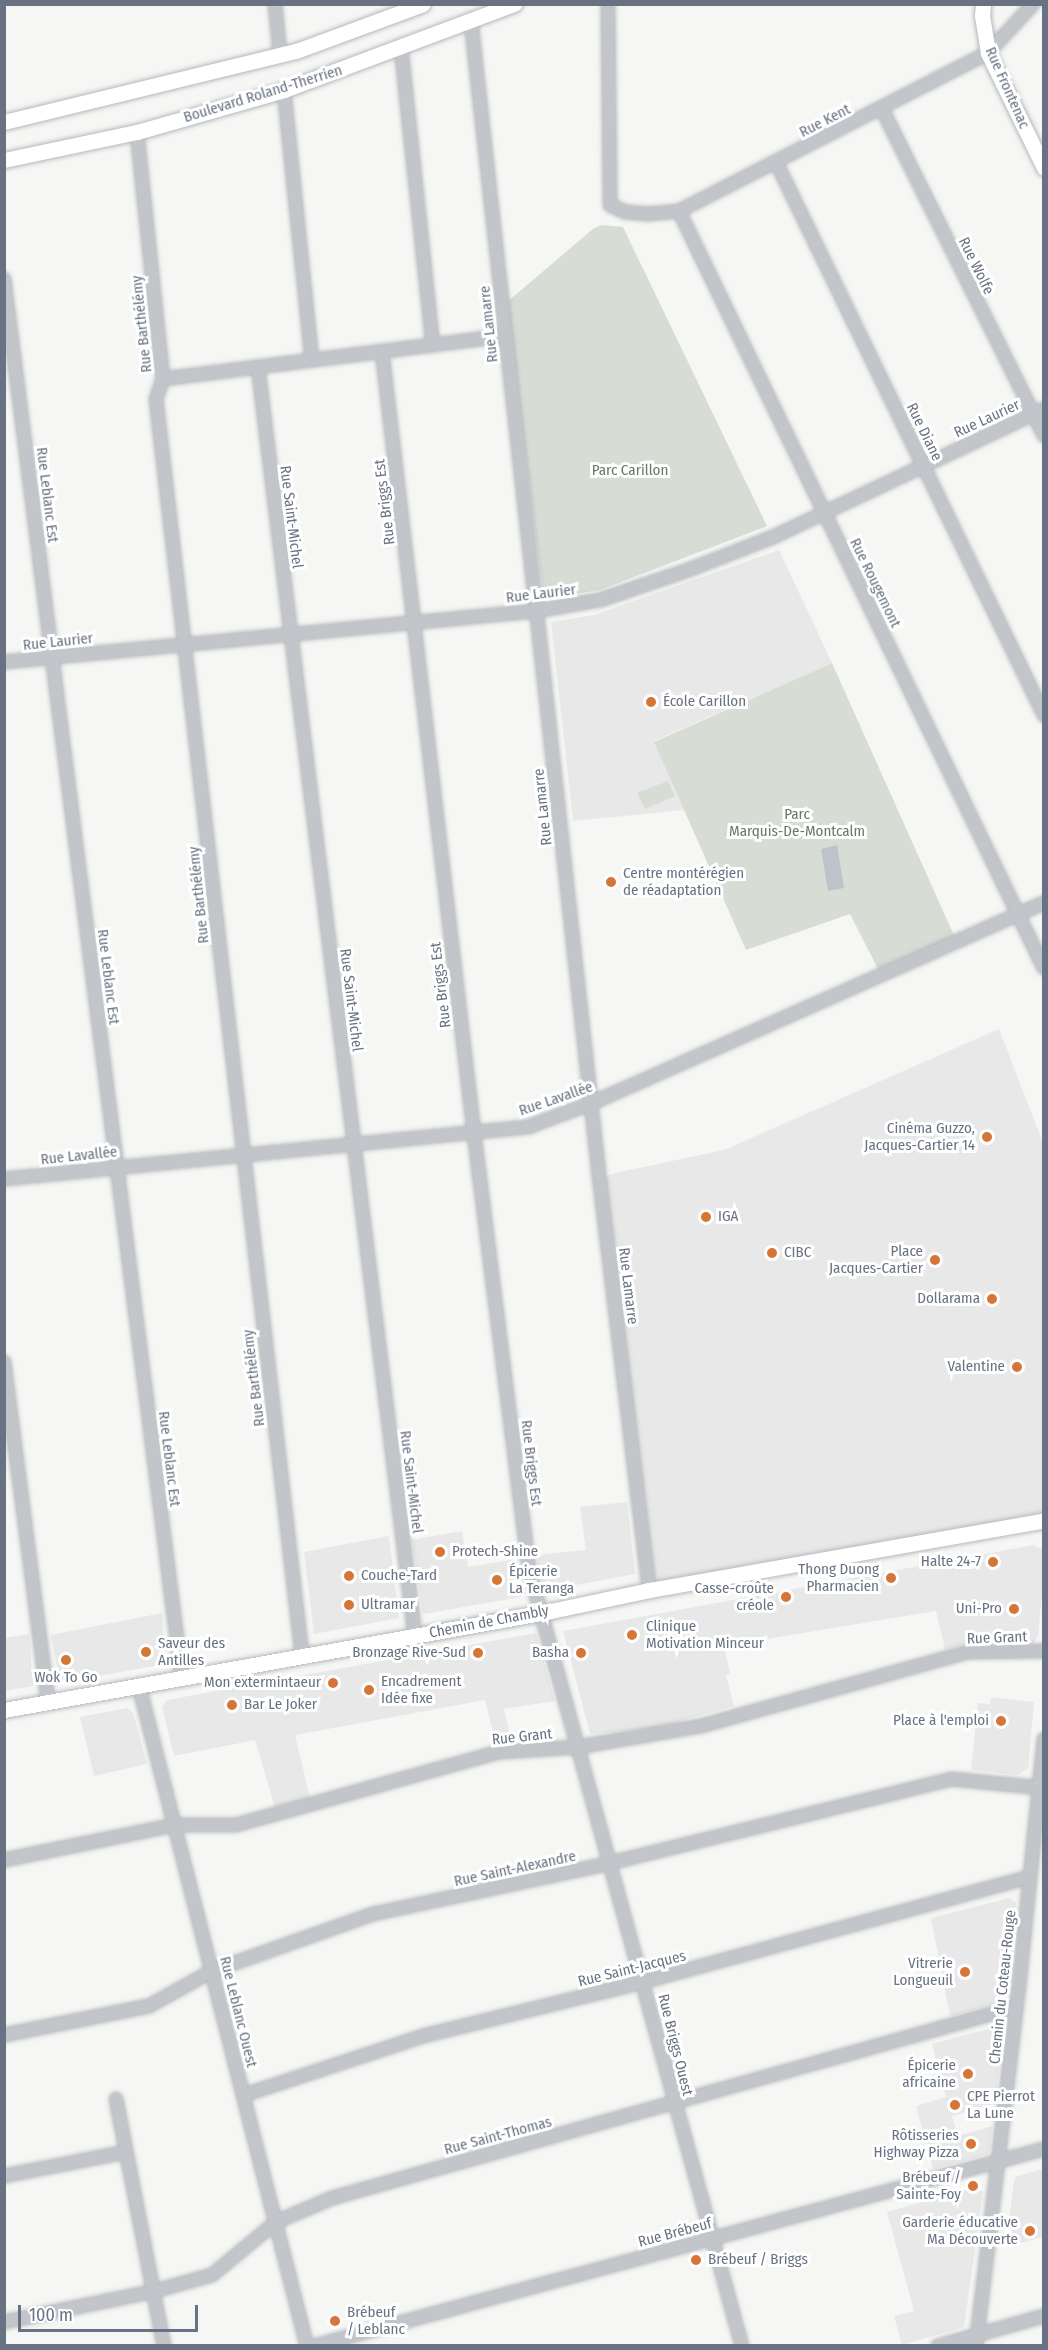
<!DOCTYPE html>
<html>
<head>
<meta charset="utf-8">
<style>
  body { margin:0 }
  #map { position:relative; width:1048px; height:2350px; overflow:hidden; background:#f6f7f4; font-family:"Fira Sans Condensed",sans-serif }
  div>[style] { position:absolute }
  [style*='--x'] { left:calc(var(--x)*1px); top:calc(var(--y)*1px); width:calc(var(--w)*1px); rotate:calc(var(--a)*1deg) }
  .built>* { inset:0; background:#e7e8e7 }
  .green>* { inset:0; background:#d7ddd5 }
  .water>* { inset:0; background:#bcc4ca }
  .roads { filter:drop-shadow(0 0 2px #b6b8bc) drop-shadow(0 0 2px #b6b8bc) }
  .minor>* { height:12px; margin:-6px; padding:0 6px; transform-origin:6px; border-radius:6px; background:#c2c5c9 }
  .major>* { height:15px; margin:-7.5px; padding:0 7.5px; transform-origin:7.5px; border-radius:7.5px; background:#fff }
  .dots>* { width:16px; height:16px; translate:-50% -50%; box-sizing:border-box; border:3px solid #fff; border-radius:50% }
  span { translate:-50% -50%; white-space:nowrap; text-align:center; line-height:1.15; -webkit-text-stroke:6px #fff; paint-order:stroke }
  .street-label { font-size:15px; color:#687282 }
  .park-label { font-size:15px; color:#677a66 }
  .poi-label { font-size:15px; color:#687282 }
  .left { translate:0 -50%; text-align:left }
  .right { translate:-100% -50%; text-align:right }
  .frame { position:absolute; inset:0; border:6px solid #687282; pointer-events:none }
  .scale { position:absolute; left:18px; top:2305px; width:180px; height:27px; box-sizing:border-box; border:3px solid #687282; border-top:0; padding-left:8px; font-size:18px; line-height:21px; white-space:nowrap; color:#687282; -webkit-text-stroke:4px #fff; paint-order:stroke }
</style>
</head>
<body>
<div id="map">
  <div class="built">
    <i style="clip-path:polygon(779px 550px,832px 663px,654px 741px,684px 810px,573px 821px,551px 622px,594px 615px)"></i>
    <i style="clip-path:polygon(999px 1029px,1043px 1143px,1043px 1520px,649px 1590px,599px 1179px,615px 1173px,724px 1150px)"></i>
    <i style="clip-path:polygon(627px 1502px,635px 1574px,543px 1591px,537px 1555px,586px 1550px,580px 1507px)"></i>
    <i style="clip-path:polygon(462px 1531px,468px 1567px,516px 1559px,521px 1597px,423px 1614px,412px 1540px)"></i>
    <i style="clip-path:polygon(389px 1536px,399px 1618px,314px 1634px,304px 1552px)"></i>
    <i style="clip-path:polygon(1034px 1545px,1043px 1550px,1043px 1584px,1038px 1636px,1033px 1644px,977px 1641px,945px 1649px,936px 1611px,724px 1646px,730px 1674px,726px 1675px,734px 1706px,655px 1728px,590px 1734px,563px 1631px)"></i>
    <i style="clip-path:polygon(162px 1613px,165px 1664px,60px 1683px,51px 1635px)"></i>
    <i style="clip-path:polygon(536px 1633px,555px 1701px,504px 1709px,512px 1745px,497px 1747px,485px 1700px,295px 1735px,310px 1798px,275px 1807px,255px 1740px,174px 1756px,162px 1707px,167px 1700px)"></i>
    <i style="clip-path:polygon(29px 1634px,33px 1686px,5px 1691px,5px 1638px)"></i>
    <i style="clip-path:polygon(991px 1697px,1034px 1702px,1028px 1769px,1017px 1775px,971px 1770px,978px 1703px,990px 1704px)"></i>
    <i style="clip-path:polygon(127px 1708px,133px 1713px,147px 1764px,94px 1776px,80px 1717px)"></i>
    <i style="clip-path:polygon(1009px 1898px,1016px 1902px,1006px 1999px,1002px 2002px,950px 2016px,931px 1918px)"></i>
    <i style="clip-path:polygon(996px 2027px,1003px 2032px,995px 2104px,952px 2116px,958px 2136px,992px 2126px,990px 2149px,988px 2154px,933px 2169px,916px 2106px,946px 2097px,932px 2044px)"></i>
    <i style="clip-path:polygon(1043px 2169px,1043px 2237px,1006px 2247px,1014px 2180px,1017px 2176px)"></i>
    <i style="clip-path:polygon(976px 2187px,983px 2192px,964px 2327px,902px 2345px,894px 2316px,914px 2311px,887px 2212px)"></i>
  </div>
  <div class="green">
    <i style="clip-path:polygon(602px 225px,623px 227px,767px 526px,600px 590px,550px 598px,543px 595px,507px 302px,594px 228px)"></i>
    <i style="clip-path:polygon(832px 663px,957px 942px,881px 975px,850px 914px,746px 950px,654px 742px)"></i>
    <i style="clip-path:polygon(668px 781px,675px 796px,645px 809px,637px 793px)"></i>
  </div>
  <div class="water">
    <i style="clip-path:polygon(837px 845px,844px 888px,828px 891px,821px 849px)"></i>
  </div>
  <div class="roads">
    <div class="minor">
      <i style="--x:275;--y:4;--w:50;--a:84.3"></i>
      <i style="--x:608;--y:4;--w:201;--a:89.4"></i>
      <i style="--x:610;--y:205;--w:17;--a:25"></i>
      <i style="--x:625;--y:212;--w:21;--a:5"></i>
      <i style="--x:646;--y:214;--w:33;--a:-5"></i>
      <i style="--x:679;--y:211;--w:347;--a:-27.1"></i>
      <i style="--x:988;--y:53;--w:67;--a:-47.4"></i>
      <i style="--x:471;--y:21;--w:1169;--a:83.67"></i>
      <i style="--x:600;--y:1183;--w:410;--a:83.1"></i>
      <i style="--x:401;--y:47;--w:300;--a:83.9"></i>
      <i style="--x:284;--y:90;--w:271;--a:84.1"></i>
      <i style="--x:882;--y:109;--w:365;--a:63.6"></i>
      <i style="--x:137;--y:132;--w:248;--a:84"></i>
      <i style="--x:163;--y:379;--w:21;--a:109"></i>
      <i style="--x:156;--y:399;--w:1265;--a:83.37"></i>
      <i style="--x:776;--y:162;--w:615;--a:64.14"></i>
      <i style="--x:679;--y:211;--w:840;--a:64.26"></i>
      <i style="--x:4;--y:279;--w:1410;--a:82.75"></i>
      <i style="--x:382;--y:351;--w:787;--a:83.29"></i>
      <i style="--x:474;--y:1133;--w:439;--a:82.8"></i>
      <i style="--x:529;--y:1569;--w:806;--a:74.67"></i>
      <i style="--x:258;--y:367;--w:1279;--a:82.95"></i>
      <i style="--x:163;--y:379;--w:345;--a:-7.2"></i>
      <i style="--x:4;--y:662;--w:534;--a:-5.48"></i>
      <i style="--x:536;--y:611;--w:65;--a:-9.8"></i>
      <i style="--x:600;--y:600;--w:96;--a:-18.8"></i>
      <i style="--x:691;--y:569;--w:88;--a:-21.3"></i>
      <i style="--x:773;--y:537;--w:300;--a:-25.3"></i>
      <i style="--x:4;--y:1179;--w:527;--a:-5.67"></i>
      <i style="--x:528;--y:1127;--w:68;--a:-20.6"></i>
      <i style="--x:592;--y:1103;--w:494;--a:-23.9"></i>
      <i style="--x:4;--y:1362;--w:343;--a:82.6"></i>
      <i style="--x:139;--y:1686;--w:681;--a:75.72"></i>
      <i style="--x:4;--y:1860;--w:175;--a:-11.6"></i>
      <i style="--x:175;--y:1825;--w:61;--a:0"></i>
      <i style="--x:236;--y:1825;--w:274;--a:-15.5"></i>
      <i style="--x:500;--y:1752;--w:78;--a:-3.7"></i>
      <i style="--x:578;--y:1747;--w:125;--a:-9.7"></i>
      <i style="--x:701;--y:1726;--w:276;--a:-15.5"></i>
      <i style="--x:967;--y:1652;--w:77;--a:-0.7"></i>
      <i style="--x:4;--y:2035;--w:148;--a:-11.3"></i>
      <i style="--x:149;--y:2006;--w:72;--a:-29.1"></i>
      <i style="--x:212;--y:1971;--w:171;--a:-19.5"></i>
      <i style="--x:373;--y:1914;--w:242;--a:-12.1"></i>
      <i style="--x:610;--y:1863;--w:351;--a:-13.8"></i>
      <i style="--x:951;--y:1779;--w:93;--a:5.5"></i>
      <i style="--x:244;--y:2095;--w:188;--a:-18.2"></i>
      <i style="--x:423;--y:2036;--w:227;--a:-13.8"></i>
      <i style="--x:643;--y:1982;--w:400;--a:-15.2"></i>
      <i style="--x:116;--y:2099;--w:252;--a:79"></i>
      <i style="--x:4;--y:2176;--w:124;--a:-11.1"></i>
      <i style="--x:4;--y:2322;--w:154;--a:-11.6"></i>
      <i style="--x:155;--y:2291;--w:59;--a:-15.7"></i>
      <i style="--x:212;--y:2275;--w:83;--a:-39.6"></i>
      <i style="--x:276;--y:2222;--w:61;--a:-23.2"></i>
      <i style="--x:332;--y:2198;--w:710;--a:-15.6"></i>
      <i style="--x:314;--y:2346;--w:756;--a:-15.1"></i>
      <i style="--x:938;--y:2346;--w:110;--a:-15.8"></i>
      <i style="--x:976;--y:2346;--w:373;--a:-83.2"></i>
      <i style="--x:1020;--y:1976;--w:238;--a:-84.2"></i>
    </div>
    <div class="major">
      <i style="--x:983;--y:4;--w:11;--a:95"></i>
      <i style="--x:982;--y:15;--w:38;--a:81"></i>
      <i style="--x:988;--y:53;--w:128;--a:64"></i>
      <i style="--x:4;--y:122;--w:301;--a:-13.7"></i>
      <i style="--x:296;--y:51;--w:135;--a:-20.3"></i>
      <i style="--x:4;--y:160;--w:136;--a:-11.9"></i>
      <i style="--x:137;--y:132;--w:153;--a:-15.9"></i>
      <i style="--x:284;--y:90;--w:246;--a:-20.5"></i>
      <i style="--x:4;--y:1710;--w:546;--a:-10.24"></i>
      <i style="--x:541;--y:1613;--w:110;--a:-12"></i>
      <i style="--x:649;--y:1590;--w:401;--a:-10"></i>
    </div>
  </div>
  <div class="dots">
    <i style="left:651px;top:702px;background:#d57636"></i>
    <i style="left:611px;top:882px;background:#d57636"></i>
    <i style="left:987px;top:1137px;background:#d57636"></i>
    <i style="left:706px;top:1217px;background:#d57636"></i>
    <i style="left:772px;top:1253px;background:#d57636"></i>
    <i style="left:935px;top:1260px;background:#d57636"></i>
    <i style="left:992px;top:1299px;background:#d57636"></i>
    <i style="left:1017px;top:1367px;background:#d57636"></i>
    <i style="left:440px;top:1552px;background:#d57636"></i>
    <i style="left:993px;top:1562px;background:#d57636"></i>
    <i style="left:349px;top:1576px;background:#d57636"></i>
    <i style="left:891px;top:1578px;background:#d57636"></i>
    <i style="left:497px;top:1580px;background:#d57636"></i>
    <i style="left:786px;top:1597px;background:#d57636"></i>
    <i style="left:349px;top:1605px;background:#d57636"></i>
    <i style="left:1014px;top:1609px;background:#d57636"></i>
    <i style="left:632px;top:1635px;background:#d57636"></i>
    <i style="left:146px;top:1652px;background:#d57636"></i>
    <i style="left:478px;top:1653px;background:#d57636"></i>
    <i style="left:581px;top:1653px;background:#d57636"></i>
    <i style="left:66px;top:1660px;background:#d57636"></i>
    <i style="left:333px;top:1683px;background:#d57636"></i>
    <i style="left:369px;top:1690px;background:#d57636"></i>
    <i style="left:232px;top:1705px;background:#d57636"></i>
    <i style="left:1001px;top:1721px;background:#d57636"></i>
    <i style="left:965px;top:1972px;background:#d57636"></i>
    <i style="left:968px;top:2074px;background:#d57636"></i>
    <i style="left:955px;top:2105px;background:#d57636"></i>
    <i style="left:971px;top:2144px;background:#d57636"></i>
    <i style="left:973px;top:2186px;background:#d57636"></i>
    <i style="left:1030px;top:2231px;background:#d57636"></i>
    <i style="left:696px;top:2260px;background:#d57636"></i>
    <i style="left:335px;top:2321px;background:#d57636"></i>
  </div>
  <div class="street-label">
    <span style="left:1007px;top:88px;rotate:66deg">Rue Frontenac</span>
    <span style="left:263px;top:94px;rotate:-17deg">Boulevard Roland-Therrien</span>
    <span style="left:825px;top:121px;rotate:-27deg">Rue Kent</span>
    <span style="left:976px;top:266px;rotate:64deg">Rue Wolfe</span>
    <span style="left:142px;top:324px;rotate:-96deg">Rue Barthélémy</span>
    <span style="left:489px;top:324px;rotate:-96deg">Rue Lamarre</span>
    <span style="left:987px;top:419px;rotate:-25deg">Rue Laurier</span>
    <span style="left:924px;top:432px;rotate:64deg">Rue Diane</span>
    <span style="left:47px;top:495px;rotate:83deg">Rue Leblanc Est</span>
    <span style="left:385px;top:502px;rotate:-97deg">Rue Briggs Est</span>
    <span style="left:291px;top:517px;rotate:83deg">Rue Saint-Michel</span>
    <span style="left:875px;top:583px;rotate:64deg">Rue Rougemont</span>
    <span style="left:541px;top:594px;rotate:-7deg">Rue Laurier</span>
    <span style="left:58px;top:642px;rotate:-6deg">Rue Laurier</span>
    <span style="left:543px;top:807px;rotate:-96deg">Rue Lamarre</span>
    <span style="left:199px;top:895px;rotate:-96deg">Rue Barthélémy</span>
    <span style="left:108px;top:977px;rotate:83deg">Rue Leblanc Est</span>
    <span style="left:441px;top:985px;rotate:-97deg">Rue Briggs Est</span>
    <span style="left:351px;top:1000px;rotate:83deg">Rue Saint-Michel</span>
    <span style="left:556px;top:1099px;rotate:-19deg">Rue Lavallée</span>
    <span style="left:79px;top:1156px;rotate:-6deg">Rue Lavallée</span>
    <span style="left:628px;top:1286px;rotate:83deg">Rue Lamarre</span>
    <span style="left:254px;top:1378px;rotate:-97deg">Rue Barthélémy</span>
    <span style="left:169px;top:1459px;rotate:83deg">Rue Leblanc Est</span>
    <span style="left:531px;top:1463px;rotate:83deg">Rue Briggs Est</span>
    <span style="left:411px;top:1482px;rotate:83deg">Rue Saint-Michel</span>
    <span style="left:489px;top:1622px;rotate:-11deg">Chemin de Chambly</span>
    <span style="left:997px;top:1638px;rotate:-2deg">Rue Grant</span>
    <span style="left:522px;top:1737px;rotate:-6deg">Rue Grant</span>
    <span style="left:515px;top:1869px;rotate:-12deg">Rue Saint-Alexandre</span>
    <span style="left:632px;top:1969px;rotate:-14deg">Rue Saint-Jacques</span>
    <span style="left:1003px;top:1987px;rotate:-84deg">Chemin du Coteau-Rouge</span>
    <span style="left:238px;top:2012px;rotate:76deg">Rue Leblanc Ouest</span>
    <span style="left:675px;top:2045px;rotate:76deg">Rue Briggs Ouest</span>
    <span style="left:498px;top:2136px;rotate:-15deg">Rue Saint-Thomas</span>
    <span style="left:675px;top:2233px;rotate:-15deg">Rue Brébeuf</span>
  </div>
  <div class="park-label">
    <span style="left:630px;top:471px">Parc Carillon</span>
    <span style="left:797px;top:823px">Parc<br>Marquis-De-Montcalm</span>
  </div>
  <div class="poi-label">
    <span class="left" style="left:663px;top:702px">École Carillon</span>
    <span class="left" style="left:623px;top:882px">Centre montérégien<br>de réadaptation</span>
    <span class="right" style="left:975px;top:1137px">Cinéma Guzzo,<br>Jacques-Cartier 14</span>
    <span class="left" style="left:718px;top:1217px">IGA</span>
    <span class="right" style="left:923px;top:1260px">Place<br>Jacques-Cartier</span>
    <span class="left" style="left:784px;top:1253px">CIBC</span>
    <span class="right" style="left:980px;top:1299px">Dollarama</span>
    <span class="right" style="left:1005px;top:1367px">Valentine</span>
    <span class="left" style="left:452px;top:1552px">Protech-Shine</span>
    <span class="right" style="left:981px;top:1562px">Halte 24-7</span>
    <span class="right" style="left:879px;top:1578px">Thong Duong<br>Pharmacien</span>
    <span class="left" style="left:509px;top:1580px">Épicerie<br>La Teranga</span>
    <span class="left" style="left:361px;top:1576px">Couche-Tard</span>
    <span class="right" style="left:774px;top:1597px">Casse-croûte<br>créole</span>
    <span class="left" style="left:361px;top:1605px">Ultramar</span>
    <span class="right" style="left:1002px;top:1609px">Uni-Pro</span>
    <span class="left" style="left:646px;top:1635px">Clinique<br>Motivation Minceur</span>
    <span class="left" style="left:158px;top:1652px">Saveur des<br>Antilles</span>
    <span class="right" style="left:466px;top:1653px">Bronzage Rive-Sud</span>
    <span class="right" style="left:569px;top:1653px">Basha</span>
    <span style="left:66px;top:1678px">Wok To Go</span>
    <span class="left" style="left:381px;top:1690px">Encadrement<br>Idée fixe</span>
    <span class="right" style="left:321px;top:1683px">Mon extermintaeur</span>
    <span class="left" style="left:244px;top:1705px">Bar Le Joker</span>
    <span class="right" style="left:989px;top:1721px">Place à l'emploi</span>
    <span class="right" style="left:953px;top:1972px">Vitrerie<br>Longueuil</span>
    <span class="right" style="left:956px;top:2074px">Épicerie<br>africaine</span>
    <span class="left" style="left:967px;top:2105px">CPE Pierrot<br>La Lune</span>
    <span class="right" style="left:959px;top:2144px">Rôtisseries<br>Highway Pizza</span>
    <span class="right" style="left:961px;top:2186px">Brébeuf /<br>Sainte-Foy</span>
    <span class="right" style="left:1018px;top:2231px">Garderie éducative<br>Ma Découverte</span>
    <span class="left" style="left:708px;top:2260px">Brébeuf / Briggs</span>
    <span class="left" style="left:347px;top:2321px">Brébeuf<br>/ Leblanc</span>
  </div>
  <div class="frame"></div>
  <div class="scale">100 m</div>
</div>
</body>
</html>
